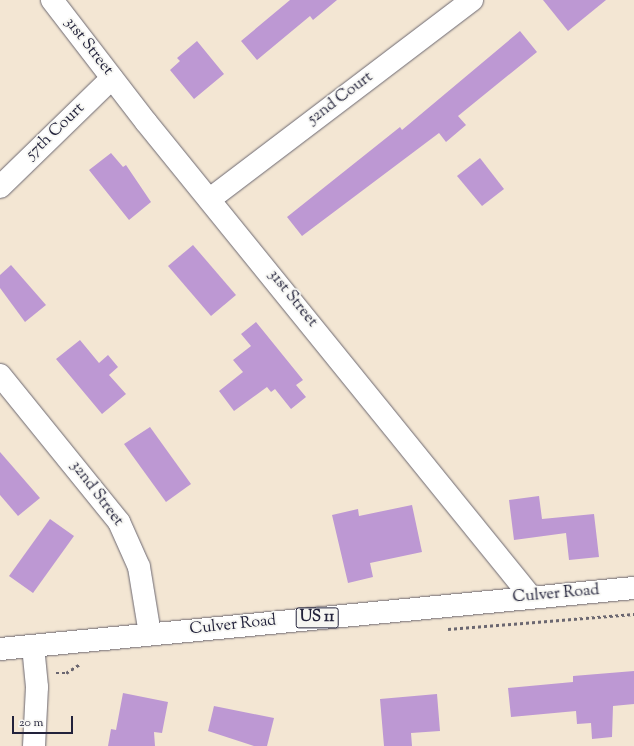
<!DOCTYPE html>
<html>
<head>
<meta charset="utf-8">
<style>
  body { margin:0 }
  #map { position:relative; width:634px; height:746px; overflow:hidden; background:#f3e6d3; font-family:"Sorts Mill Goudy",serif }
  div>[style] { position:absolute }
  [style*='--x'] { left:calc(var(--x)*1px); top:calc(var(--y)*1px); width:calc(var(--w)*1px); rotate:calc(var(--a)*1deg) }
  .building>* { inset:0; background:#bd98d3 }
  .path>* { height:2.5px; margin-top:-1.25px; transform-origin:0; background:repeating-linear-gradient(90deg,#6b6770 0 3px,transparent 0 6px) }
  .roads { filter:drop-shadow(0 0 1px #6b6770) drop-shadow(0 0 1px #6b6770) }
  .minor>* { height:22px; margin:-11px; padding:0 11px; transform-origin:11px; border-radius:11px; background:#fff }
  .major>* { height:22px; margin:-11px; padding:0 11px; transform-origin:11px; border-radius:11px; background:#fff }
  span { translate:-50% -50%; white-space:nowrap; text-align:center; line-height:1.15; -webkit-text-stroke:3.5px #f6f6f2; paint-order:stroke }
  .shield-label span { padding:1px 3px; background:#f6f6f2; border:1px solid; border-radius:3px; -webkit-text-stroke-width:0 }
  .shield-label { font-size:15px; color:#22223b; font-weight:700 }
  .street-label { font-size:16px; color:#22223b }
  .scale { position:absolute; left:12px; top:716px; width:61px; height:18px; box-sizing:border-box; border:2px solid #22223b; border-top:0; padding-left:5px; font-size:12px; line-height:14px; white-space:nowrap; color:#22223b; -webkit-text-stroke:3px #f6f6f2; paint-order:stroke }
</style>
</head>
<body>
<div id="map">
  <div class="building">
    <i style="clip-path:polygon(290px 0,337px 0,313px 20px,310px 16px,257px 60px,241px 41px)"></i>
    <i style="clip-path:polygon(543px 0,606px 0,568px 31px)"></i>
    <i style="clip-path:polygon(520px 31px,537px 52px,458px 116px,466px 125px,446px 142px,439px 133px,302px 236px,287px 217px,400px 127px,402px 130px)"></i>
    <i style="clip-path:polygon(197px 41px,224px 74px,194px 99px,170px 70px,180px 61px,177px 58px)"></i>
    <i style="clip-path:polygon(111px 153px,123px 167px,126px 165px,151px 202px,129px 220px,89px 170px)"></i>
    <i style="clip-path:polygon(480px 158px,504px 189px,482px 206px,457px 176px)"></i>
    <i style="clip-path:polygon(193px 245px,236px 295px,211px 316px,168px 266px)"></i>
    <i style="clip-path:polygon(11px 265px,46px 305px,25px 322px,0 288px,0 275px)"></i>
    <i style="clip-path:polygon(256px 322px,303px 380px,296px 385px,306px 397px,291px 409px,275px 389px,271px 392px,267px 387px,234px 411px,219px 391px,243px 372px,233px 360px,251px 346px,241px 334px)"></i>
    <i style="clip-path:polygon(80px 340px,99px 363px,108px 355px,118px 367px,109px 375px,126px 394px,102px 414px,56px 359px)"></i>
    <i style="clip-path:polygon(150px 427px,191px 484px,166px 502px,124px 444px)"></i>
    <i style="clip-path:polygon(0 452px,40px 498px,18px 516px,0 495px)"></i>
    <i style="clip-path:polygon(539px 496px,542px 519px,594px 514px,599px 557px,569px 560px,566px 533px,514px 540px,509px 500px)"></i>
    <i style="clip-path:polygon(412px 505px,422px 552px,370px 563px,373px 577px,348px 583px,332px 515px,358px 509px,359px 516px)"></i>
    <i style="clip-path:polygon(50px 519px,74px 536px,33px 593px,9px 576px)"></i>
    <i style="clip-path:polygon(634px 671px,634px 704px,613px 706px,612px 737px,592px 739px,591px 723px,577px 724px,576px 711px,511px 717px,508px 688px,573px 682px,573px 676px)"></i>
    <i style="clip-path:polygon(123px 693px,168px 702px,162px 733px,154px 732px,155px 746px,108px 746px,111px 729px,116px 730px)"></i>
    <i style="clip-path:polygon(437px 694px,440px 731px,411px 733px,412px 746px,384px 746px,380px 699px)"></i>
    <i style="clip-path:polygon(214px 706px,274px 718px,267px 746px,254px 746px,208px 731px)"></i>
  </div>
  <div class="path">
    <i style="--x:448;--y:629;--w:187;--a:-4.6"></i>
    <i style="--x:56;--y:673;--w:10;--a:0"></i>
    <i style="--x:66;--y:673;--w:17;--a:-33"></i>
  </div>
  <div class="roads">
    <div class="minor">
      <i style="--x:52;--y:0;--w:154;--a:52.4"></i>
      <i style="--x:146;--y:122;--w:611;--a:50.97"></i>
      <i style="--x:0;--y:187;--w:156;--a:-44.2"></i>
      <i style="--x:210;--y:199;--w:329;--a:-37.2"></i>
      <i style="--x:0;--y:375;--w:189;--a:51"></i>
      <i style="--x:119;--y:522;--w:49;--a:66"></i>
      <i style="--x:139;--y:567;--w:68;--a:80.7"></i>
      <i style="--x:33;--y:646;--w:41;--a:84.4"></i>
      <i style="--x:37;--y:687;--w:59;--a:92.9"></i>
    </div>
    <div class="major">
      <i style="--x:0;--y:649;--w:637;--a:-5.5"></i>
    </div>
  </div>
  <div class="shield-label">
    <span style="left:317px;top:618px">US 11</span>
  </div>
  <div class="street-label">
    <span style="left:88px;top:47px;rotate:52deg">31st Street</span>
    <span style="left:341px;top:99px;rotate:-37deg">52nd Court</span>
    <span style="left:56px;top:132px;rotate:-44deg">57th Court</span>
    <span style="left:292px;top:299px;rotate:51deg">31st Street</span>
    <span style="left:96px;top:494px;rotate:53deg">32nd Street</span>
    <span style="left:556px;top:595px;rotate:-5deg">Culver Road</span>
    <span style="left:233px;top:626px;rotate:-6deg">Culver Road</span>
  </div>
  <div class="scale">20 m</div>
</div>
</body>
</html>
